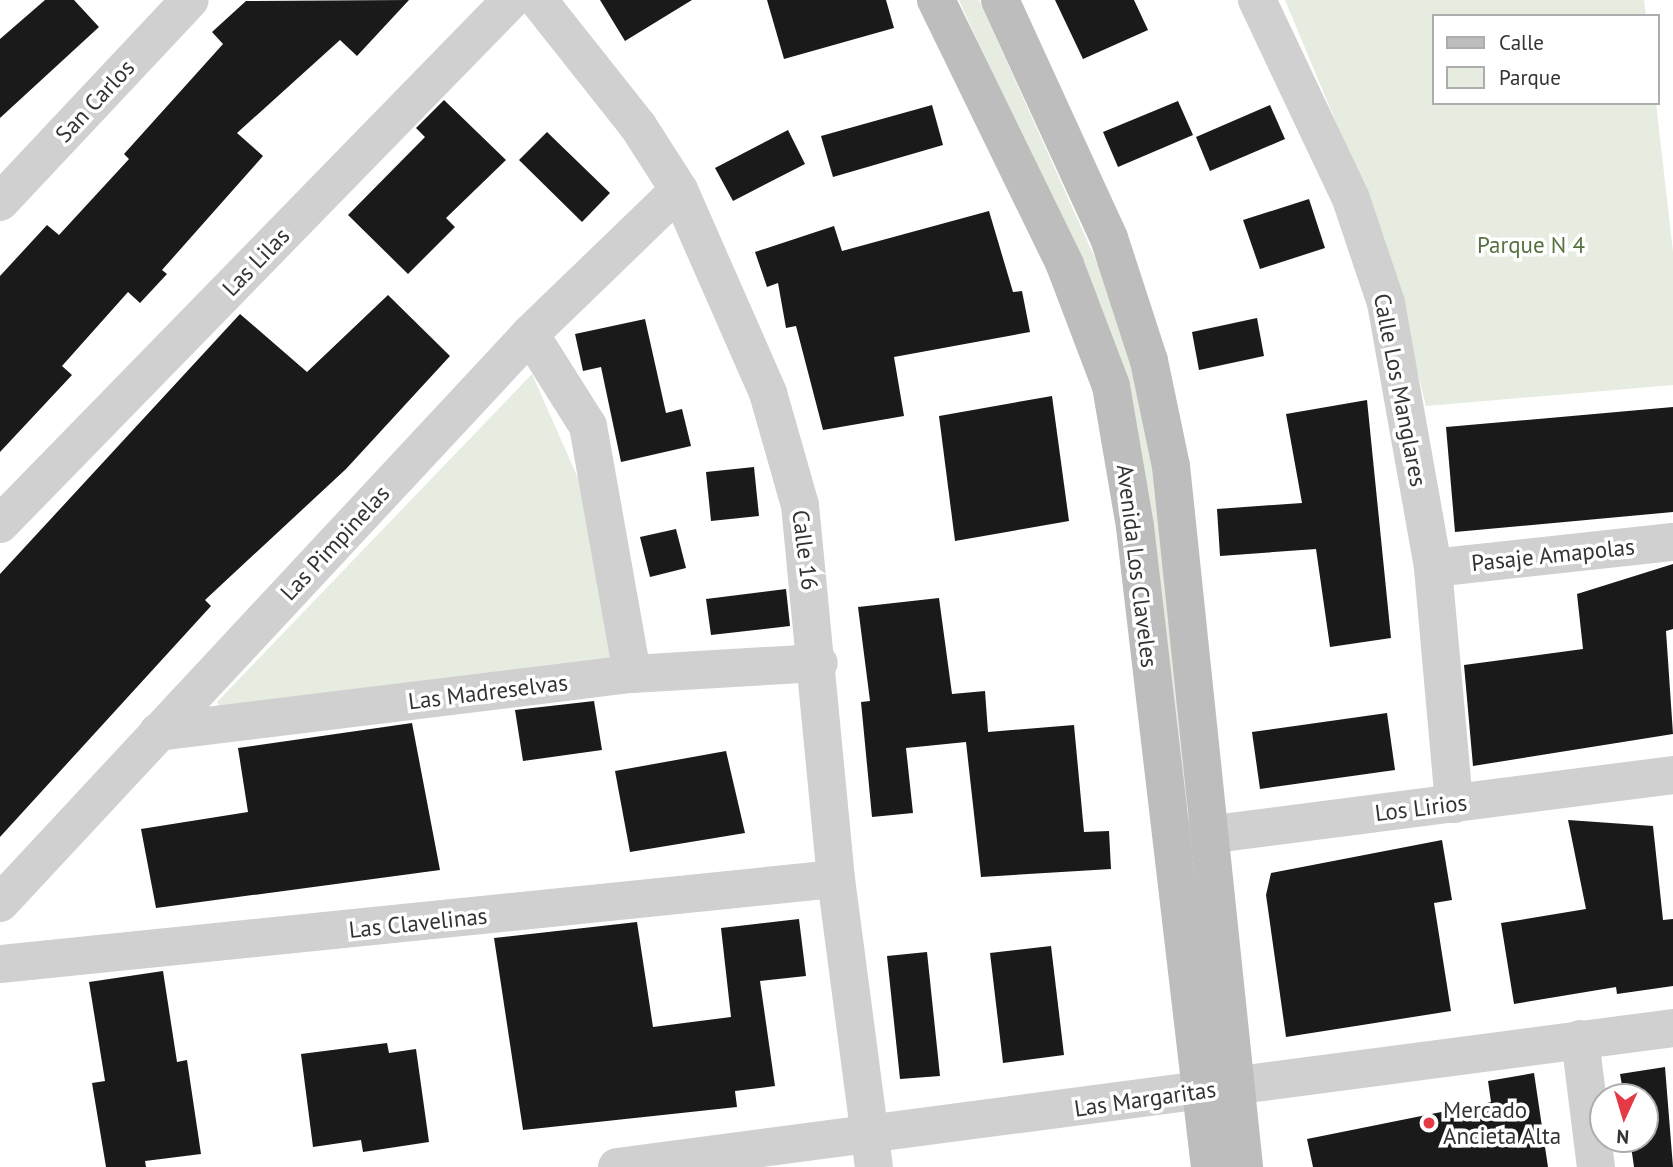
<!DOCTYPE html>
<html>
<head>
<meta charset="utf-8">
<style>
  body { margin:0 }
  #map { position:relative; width:1673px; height:1167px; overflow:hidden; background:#fff; font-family:"PT Sans",sans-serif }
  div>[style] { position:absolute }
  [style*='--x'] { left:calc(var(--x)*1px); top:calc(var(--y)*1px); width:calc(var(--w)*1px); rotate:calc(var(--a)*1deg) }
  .green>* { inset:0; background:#e6ecdf }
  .building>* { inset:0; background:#1a1a1a }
  .street>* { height:38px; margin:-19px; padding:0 19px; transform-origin:19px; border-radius:19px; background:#d0d0d0 }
  .secondary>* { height:38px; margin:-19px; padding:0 19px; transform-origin:19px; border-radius:19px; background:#bdbdbd }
  .dots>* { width:19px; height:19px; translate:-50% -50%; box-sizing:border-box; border:4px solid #fff; border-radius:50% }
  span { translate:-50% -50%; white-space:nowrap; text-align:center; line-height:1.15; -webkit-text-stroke:7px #fff; paint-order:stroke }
  .street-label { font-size:23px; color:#333 }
  .park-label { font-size:23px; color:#56703f }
  .poi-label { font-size:23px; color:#333 }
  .left { translate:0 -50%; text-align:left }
  .legend { position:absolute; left:1432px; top:14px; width:228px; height:91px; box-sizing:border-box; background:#fff; border:2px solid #adadad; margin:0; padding:9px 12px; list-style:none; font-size:21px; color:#333 }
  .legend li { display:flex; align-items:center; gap:14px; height:35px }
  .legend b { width:35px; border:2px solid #adadad }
  .north { position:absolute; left:1589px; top:1083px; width:70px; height:70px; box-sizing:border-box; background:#fff; border:2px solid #adadad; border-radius:50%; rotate:184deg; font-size:19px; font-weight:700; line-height:28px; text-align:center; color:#333 }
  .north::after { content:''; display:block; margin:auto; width:24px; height:32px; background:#e63946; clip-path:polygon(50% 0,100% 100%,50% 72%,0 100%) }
</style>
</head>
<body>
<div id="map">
  <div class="green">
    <i style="clip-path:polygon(959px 0,979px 0,1112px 296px,1159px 460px,1198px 799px,1186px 808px,1149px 545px,1043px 188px)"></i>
    <i style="clip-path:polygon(1285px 0,1644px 0,1646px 16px,1433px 16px,1433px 103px,1656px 103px,1673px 252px,1673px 385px,1426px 406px,1385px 240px)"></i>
    <i style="clip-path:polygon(532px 374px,581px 485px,612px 658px,222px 715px,217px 702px)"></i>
  </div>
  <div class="building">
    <i style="clip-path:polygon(45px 0,74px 0,99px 27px,0 118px,0 39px)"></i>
    <i style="clip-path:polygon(409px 0,357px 56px,340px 40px,237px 133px,263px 156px,162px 270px,167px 274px,140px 303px,128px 292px,62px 366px,72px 375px,0 452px,0 276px,47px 225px,59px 235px,129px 159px,124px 154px,223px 44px,212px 32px,246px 1px)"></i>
    <i style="clip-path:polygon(600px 0,692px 0,625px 41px)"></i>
    <i style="clip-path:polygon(767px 0,886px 0,894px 28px,784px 59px)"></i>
    <i style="clip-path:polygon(1055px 0,1134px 0,1148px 30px,1083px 59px)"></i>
    <i style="clip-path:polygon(444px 100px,506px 160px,446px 218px,455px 227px,408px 274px,348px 215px,425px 137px,416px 128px)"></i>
    <i style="clip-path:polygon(1178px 101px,1193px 135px,1118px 167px,1103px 132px)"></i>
    <i style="clip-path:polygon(932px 105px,943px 145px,833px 177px,821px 136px)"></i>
    <i style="clip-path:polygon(1270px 105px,1285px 139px,1210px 171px,1196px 137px)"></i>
    <i style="clip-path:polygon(788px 130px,805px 164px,733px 201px,715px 168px)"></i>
    <i style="clip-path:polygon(547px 132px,610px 193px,582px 222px,519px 160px)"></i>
    <i style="clip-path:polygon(1309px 199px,1325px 248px,1260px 269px,1243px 220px)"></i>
    <i style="clip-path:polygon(989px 211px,1013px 292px,1022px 291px,1030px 332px,894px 357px,904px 416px,823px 430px,796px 326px,786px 328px,778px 283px,767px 287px,755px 252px,834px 226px,842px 251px)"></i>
    <i style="clip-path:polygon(388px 295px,450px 356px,346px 469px,205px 600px,211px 606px,0 837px,0 574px,240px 314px,307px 372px)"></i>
    <i style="clip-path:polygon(1257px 318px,1264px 356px,1199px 370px,1192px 332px)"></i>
    <i style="clip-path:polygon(645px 319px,666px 413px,682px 409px,691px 446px,621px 462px,601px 367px,583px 371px,575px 334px)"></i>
    <i style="clip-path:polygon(1052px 396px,1069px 521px,955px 541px,939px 416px)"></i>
    <i style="clip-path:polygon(1367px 400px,1391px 638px,1330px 647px,1316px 549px,1220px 556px,1217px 509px,1302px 503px,1286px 414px)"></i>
    <i style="clip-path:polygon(1673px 407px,1673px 512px,1455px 532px,1446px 427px)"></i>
    <i style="clip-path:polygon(754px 467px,759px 516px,711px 521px,706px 472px)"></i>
    <i style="clip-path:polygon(676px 529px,686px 568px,650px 577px,640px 537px)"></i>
    <i style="clip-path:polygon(1673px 564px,1673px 629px,1666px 631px,1673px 734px,1473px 766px,1464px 665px,1583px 649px,1577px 594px)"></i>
    <i style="clip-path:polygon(786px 589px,790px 626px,711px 635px,706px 599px)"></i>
    <i style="clip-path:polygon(939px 598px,952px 694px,985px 691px,988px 732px,1074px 725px,1084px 832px,1109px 831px,1111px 869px,981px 877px,966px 742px,906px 748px,913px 813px,872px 817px,861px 702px,870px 701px,858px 607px)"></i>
    <i style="clip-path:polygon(594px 701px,602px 750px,523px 761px,515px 710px)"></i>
    <i style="clip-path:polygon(1387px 713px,1395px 770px,1260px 789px,1252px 732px)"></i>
    <i style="clip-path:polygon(412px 723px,440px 870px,156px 908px,141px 829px,248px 812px,238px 748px)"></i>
    <i style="clip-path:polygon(726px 751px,745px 833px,630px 852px,615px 771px)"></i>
    <i style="clip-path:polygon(1568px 820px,1653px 826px,1663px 920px,1673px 919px,1673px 986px,1617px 994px,1616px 987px,1514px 1004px,1501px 923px,1586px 909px)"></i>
    <i style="clip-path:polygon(1442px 840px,1452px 900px,1434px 903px,1451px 1011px,1286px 1037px,1266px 895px,1271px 873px)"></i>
    <i style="clip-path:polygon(799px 919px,806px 976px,760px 981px,775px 1086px,735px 1091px,737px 1107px,523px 1130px,494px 938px,637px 922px,653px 1027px,731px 1017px,721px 928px)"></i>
    <i style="clip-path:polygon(1051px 946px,1064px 1055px,1003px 1063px,990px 953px)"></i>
    <i style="clip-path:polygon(927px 952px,940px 1076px,900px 1079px,887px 956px)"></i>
    <i style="clip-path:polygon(163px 971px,177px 1062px,187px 1060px,201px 1154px,145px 1161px,146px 1167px,106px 1167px,92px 1083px,105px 1081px,89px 982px)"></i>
    <i style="clip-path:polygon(387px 1043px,389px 1053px,416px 1049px,429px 1142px,363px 1152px,361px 1140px,313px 1147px,301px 1054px)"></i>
    <i style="clip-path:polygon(1665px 1067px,1673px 1167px,1634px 1167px,1630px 1139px,1645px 1139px,1645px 1097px,1624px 1097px,1620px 1074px)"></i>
    <i style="clip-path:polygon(1534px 1073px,1548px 1167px,1313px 1167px,1307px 1139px,1491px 1102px,1488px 1081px)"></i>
  </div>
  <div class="street">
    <i style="--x:538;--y:0;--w:161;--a:51.6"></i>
    <i style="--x:638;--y:126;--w:76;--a:57.4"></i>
    <i style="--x:679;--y:190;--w:222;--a:66.3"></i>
    <i style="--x:768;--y:393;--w:116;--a:74.1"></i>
    <i style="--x:800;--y:505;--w:376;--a:84.5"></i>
    <i style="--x:836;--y:879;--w:290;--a:82.5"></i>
    <i style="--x:1257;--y:0;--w:220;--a:64.7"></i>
    <i style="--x:1351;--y:199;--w:110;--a:71.4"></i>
    <i style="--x:1386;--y:303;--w:269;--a:79.9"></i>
    <i style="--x:1433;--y:568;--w:237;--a:84.9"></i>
    <i style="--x:0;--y:202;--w:277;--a:-46.8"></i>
    <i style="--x:530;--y:334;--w:109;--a:57.8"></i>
    <i style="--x:588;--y:426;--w:252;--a:79.9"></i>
    <i style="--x:0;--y:524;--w:732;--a:-45.72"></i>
    <i style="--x:1433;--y:568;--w:241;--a:-6.2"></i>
    <i style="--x:158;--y:732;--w:478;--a:-7"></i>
    <i style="--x:632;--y:674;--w:187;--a:-3.4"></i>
    <i style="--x:1175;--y:839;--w:502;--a:-7.32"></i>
    <i style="--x:0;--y:903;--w:778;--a:-47.03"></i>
    <i style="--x:530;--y:334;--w:207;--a:-44"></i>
    <i style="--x:0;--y:964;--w:840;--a:-5.81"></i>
    <i style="--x:1580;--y:1039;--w:129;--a:82.9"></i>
    <i style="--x:617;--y:1167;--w:1065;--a:-7.5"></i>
  </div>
  <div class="secondary">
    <i style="--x:936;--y:0;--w:295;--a:64"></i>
    <i style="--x:1065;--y:265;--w:129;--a:69.2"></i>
    <i style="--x:1111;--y:386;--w:143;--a:80.3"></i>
    <i style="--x:1135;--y:527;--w:644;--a:83.32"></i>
    <i style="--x:1000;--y:0;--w:262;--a:65.4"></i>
    <i style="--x:1109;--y:238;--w:129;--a:72"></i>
    <i style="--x:1149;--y:361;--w:107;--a:78.2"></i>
    <i style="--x:1171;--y:466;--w:705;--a:84.05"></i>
  </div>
  <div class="dots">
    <i style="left:1429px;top:1123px;background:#e63946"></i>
  </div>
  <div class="street-label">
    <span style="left:95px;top:101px;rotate:-47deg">San Carlos</span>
    <span style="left:256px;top:262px;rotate:-46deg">Las Lilas</span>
    <span style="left:1400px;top:390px;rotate:79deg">Calle Los Manglares</span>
    <span style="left:335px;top:543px;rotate:-47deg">Las Pimpinelas</span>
    <span style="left:805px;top:550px;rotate:83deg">Calle 16</span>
    <span style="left:1553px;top:555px;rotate:-6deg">Pasaje Amapolas</span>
    <span style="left:1137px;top:566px;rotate:83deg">Avenida Los Claveles</span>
    <span style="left:488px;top:692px;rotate:-7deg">Las Madreselvas</span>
    <span style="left:1421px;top:808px;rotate:-7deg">Los Lirios</span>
    <span style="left:418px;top:923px;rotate:-6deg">Las Clavelinas</span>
    <span style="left:1145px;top:1099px;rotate:-8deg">Las Margaritas</span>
  </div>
  <div class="park-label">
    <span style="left:1531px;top:245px">Parque N 4</span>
  </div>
  <div class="poi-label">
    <span class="left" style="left:1443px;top:1123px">Mercado<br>Ancieta Alta</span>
  </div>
  <ul class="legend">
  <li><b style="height:9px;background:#bdbdbd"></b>Calle</li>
  <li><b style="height:19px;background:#e6ecdf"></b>Parque</li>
  </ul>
  <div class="north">N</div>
</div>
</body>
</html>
